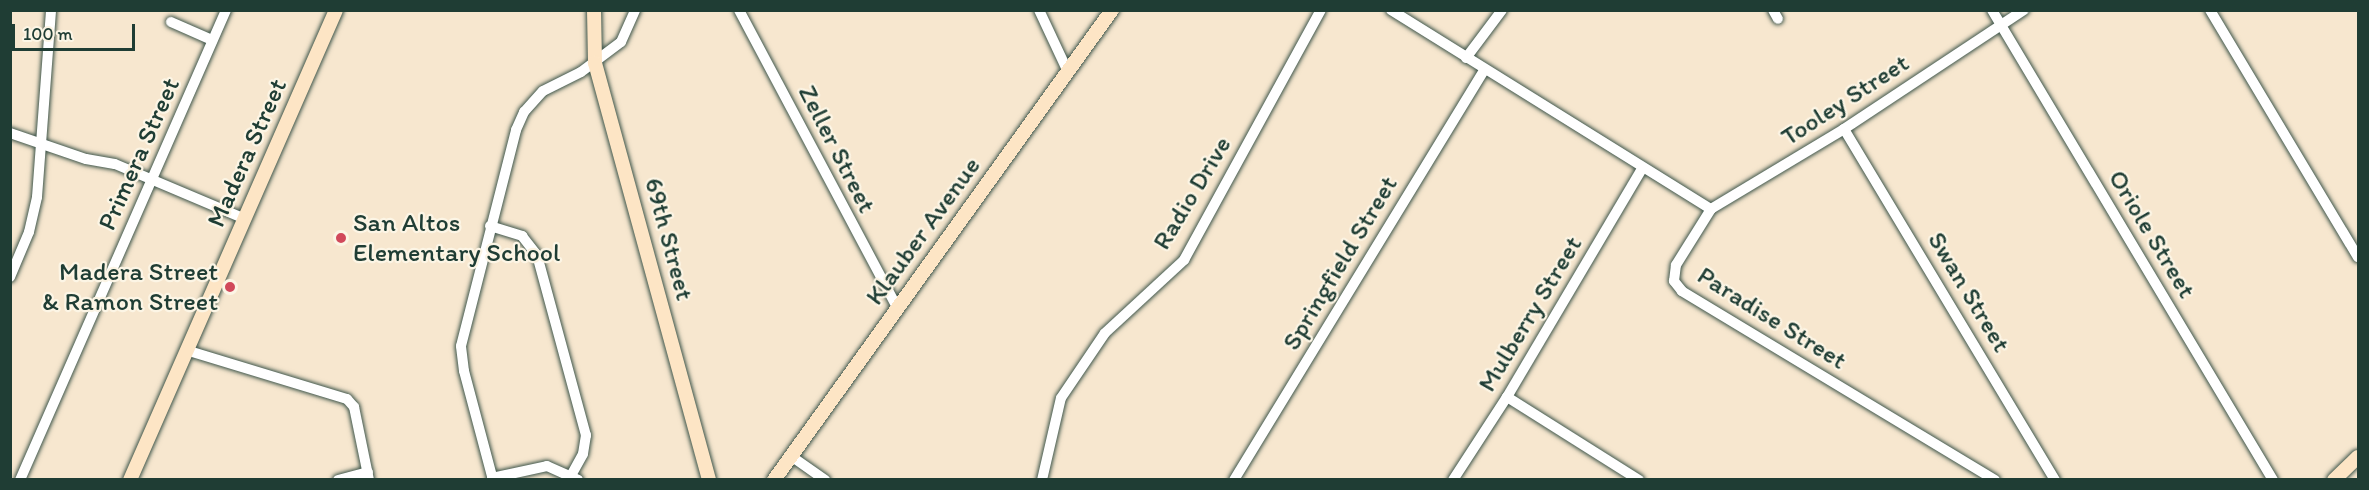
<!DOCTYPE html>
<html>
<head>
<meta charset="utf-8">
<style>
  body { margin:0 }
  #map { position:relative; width:2369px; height:490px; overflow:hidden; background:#f7e7cf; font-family:Itim,sans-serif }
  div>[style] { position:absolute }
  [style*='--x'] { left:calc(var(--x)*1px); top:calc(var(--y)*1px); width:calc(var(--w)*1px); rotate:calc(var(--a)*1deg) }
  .roads { filter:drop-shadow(0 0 2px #3f564b) drop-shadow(0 0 2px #3f564b) }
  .street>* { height:10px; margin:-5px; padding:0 5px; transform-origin:5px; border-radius:5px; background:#fff }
  .secondary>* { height:14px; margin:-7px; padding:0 7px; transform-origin:7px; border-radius:7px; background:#fde5c5 }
  .dots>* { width:16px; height:16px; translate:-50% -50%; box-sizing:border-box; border:3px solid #fcf5e5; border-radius:50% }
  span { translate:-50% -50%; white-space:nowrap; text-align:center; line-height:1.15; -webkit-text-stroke:4.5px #fcf5e5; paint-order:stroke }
  .street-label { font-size:26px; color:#1f3d34 }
  .poi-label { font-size:26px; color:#1f3d34 }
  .left { translate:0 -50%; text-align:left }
  .right { translate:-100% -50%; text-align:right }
  .frame { position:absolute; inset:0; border:12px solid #1f3d34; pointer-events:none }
  .scale { position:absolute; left:12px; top:24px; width:123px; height:27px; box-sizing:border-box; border:3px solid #1f3d34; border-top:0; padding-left:8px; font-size:18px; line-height:21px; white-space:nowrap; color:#1f3d34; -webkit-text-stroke:4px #fcf5e5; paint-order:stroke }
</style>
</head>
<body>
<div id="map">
  <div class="roads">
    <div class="street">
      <i style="--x:739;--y:10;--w:336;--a:62"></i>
      <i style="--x:1039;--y:10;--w:68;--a:64.9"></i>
      <i style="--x:1391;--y:10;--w:377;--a:31.9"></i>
      <i style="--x:1773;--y:10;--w:10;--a:61"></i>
      <i style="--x:1992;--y:10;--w:548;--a:59.13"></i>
      <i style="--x:2210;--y:10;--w:288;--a:59.1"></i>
      <i style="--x:171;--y:22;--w:45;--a:23.7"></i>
      <i style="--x:1466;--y:58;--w:60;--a:-53.1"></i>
      <i style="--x:1844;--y:129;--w:410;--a:59"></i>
      <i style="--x:10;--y:133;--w:80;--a:18.9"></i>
      <i style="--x:86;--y:159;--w:29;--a:10"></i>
      <i style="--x:115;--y:164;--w:141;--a:22.9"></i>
      <i style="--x:490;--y:226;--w:34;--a:17"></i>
      <i style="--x:522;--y:236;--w:24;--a:52"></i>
      <i style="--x:537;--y:255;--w:187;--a:74.8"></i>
      <i style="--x:586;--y:435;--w:19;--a:99"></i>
      <i style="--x:583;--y:454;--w:25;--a:119"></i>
      <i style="--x:10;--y:277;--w:49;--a:-67.1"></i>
      <i style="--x:29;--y:232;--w:36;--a:-77"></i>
      <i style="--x:37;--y:197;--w:188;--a:-85.7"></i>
      <i style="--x:189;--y:351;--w:165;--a:16.9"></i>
      <i style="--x:347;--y:399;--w:11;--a:49"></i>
      <i style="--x:354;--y:407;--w:75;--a:78.4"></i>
      <i style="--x:1507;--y:397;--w:156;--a:32.2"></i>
      <i style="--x:791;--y:456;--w:42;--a:35.2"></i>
      <i style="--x:492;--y:478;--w:56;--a:-12.3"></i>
      <i style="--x:547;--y:466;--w:34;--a:24"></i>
      <i style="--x:20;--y:480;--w:513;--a:-66.33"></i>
      <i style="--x:338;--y:480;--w:31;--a:-15"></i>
      <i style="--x:493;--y:480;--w:113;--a:-104.9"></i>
      <i style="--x:464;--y:371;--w:25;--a:-97"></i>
      <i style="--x:461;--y:346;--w:223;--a:-75.7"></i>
      <i style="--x:516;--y:130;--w:20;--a:-66"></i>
      <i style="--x:524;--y:112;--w:28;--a:-48"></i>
      <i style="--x:543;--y:91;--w:42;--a:-26.6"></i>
      <i style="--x:581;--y:72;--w:50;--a:-36.9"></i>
      <i style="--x:621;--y:42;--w:35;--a:-66"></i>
      <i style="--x:1042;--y:480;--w:84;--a:-77"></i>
      <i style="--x:1061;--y:398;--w:78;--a:-55.9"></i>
      <i style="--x:1105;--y:333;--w:108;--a:-42.7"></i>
      <i style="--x:1184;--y:260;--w:285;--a:-61.3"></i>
      <i style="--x:1234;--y:480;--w:479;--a:-58.6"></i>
      <i style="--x:1453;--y:480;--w:99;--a:-57"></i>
      <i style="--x:1507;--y:397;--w:265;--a:-59.4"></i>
      <i style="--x:1995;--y:480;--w:366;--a:-148.9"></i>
      <i style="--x:1682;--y:291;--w:13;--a:-129"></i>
      <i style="--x:1674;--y:281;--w:16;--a:-83"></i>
      <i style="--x:1676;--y:265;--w:66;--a:-58"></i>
      <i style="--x:1711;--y:209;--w:155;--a:-31"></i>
      <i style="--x:1844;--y:129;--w:216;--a:-33.5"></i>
    </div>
    <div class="secondary">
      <i style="--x:594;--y:10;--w:53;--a:88.9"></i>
      <i style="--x:595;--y:63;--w:432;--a:74.7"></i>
      <i style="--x:130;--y:480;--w:513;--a:-66.33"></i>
      <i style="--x:774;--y:480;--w:579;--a:-54.28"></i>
      <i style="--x:2334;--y:480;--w:33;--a:-44"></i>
    </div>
  </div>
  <div class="dots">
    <i style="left:341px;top:238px;background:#d1495b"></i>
    <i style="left:230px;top:287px;background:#d1495b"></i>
  </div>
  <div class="street-label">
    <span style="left:1845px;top:100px;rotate:-33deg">Tooley Street</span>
    <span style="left:837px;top:149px;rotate:63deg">Zeller Street</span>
    <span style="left:247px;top:153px;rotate:-66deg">Madera Street</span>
    <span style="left:139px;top:154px;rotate:-66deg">Primera Street</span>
    <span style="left:1192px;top:193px;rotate:-59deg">Radio Drive</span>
    <span style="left:923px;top:231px;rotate:-54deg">Klauber Avenue</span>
    <span style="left:2152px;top:234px;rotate:59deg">Oriole Street</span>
    <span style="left:669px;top:239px;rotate:75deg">69th Street</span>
    <span style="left:1340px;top:263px;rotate:-59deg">Springfield Street</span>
    <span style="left:1969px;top:292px;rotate:59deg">Swan Street</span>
    <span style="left:1530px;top:314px;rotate:-59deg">Mulberry Street</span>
    <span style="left:1772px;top:318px;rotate:32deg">Paradise Street</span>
  </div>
  <div class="poi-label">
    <span class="left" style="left:353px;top:238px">San Altos<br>Elementary School</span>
    <span class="right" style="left:218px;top:287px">Madera Street<br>&amp; Ramon Street</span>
  </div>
  <div class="frame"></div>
  <div class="scale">100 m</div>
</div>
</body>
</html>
